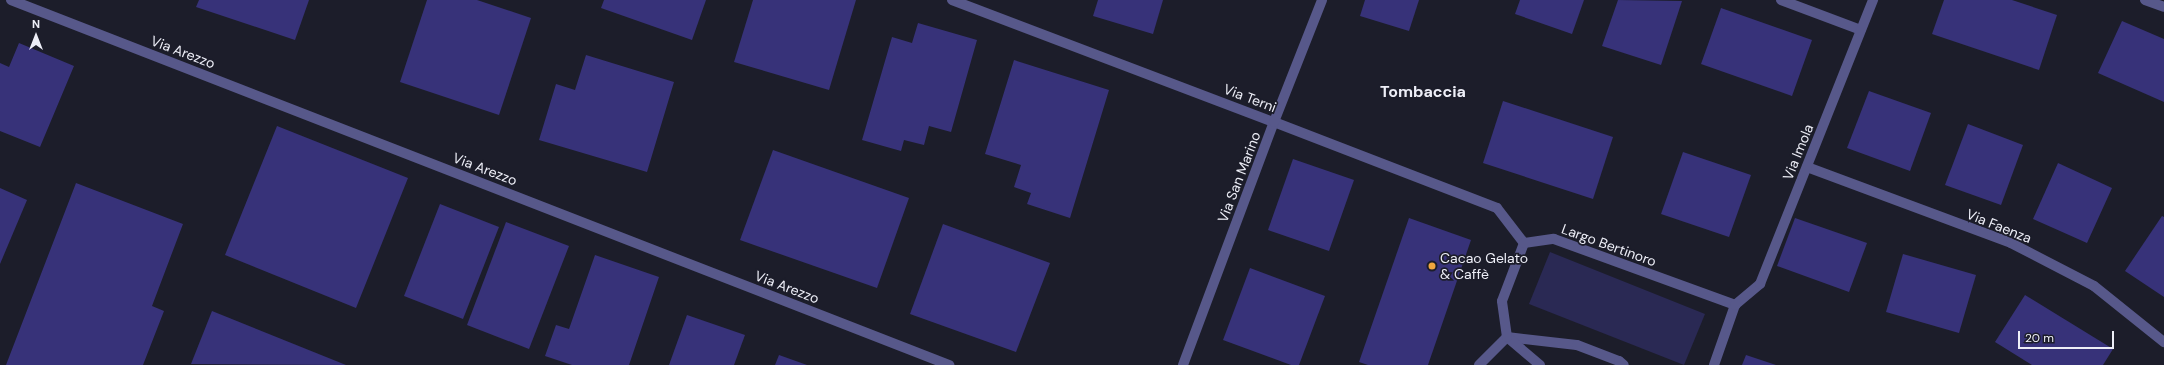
<!DOCTYPE html>
<html>
<head>
<meta charset="utf-8">
<style>
  body { margin:0 }
  #map { position:relative; width:2164px; height:365px; overflow:hidden; background:#1c1d2a; font-family:"DM Sans",sans-serif }
  div>[style] { position:absolute }
  [style*='--x'] { left:calc(var(--x)*1px); top:calc(var(--y)*1px); width:calc(var(--w)*1px); rotate:calc(var(--a)*1deg) }
  .green>* { inset:0; background:#2a2954 }
  .building>* { inset:0; background:#373279 }
  .lane>* { height:10px; margin:-5px; padding:0 5px; transform-origin:5px; border-radius:5px; background:#57588a }
  .street>* { height:10px; margin:-5px; padding:0 5px; transform-origin:5px; border-radius:5px; background:#57588a }
  .dots>* { width:11px; height:11px; translate:-50% -50%; box-sizing:border-box; border:2px solid #1c1d2a; border-radius:50% }
  span { translate:-50% -50%; white-space:nowrap; text-align:center; line-height:1.15; -webkit-text-stroke:3.5px #1c1d2a; paint-order:stroke }
  .street-label { font-size:14px; color:#edeef7 }
  .poi-label { font-size:14px; color:#edeef7 }
  .left { translate:0 -50%; text-align:left }
  .quarter-label { font-size:16px; color:#edeef7; font-weight:700 }
  .north { position:absolute; left:16px; top:16px; width:40px; height:40px; -webkit-text-stroke:3px #1c1d2a; paint-order:stroke; rotate:0deg; font-size:11px; font-weight:700; line-height:16px; text-align:center; color:#edeef7 }
  .north::after { content:''; display:block; margin:auto; width:14px; height:18px; background:#edeef7; clip-path:polygon(50% 0,100% 100%,50% 72%,0 100%) }
  .scale { position:absolute; left:2018px; top:331px; width:96px; height:18px; box-sizing:border-box; border:2px solid #edeef7; border-top:0; padding-left:5px; font-size:12px; line-height:14px; white-space:nowrap; color:#edeef7; -webkit-text-stroke:3px #1c1d2a; paint-order:stroke }
</style>
</head>
<body>
<div id="map">
  <div class="green">
    <i style="clip-path:polygon(1550px 252px,1705px 314px,1684px 365px,1529px 304px)"></i>
  </div>
  <div class="building">
    <i style="clip-path:polygon(199px 0,309px 0,295px 40px,196px 7px)"></i>
    <i style="clip-path:polygon(427px 0,477px 0,531px 18px,499px 115px,400px 82px)"></i>
    <i style="clip-path:polygon(604px 0,706px 0,692px 40px,601px 8px)"></i>
    <i style="clip-path:polygon(753px 0,856px 0,829px 90px,734px 62px)"></i>
    <i style="clip-path:polygon(1098px 0,1163px 0,1153px 34px,1093px 16px)"></i>
    <i style="clip-path:polygon(1365px 0,1419px 0,1409px 31px,1360px 16px)"></i>
    <i style="clip-path:polygon(1520px 0,1584px 0,1572px 34px,1515px 14px)"></i>
    <i style="clip-path:polygon(1618px 0,1682px 1px,1661px 65px,1602px 46px)"></i>
    <i style="clip-path:polygon(1944px 0,2012px 0,2057px 15px,2039px 70px,1932px 34px)"></i>
    <i style="clip-path:polygon(1721px 8px,1812px 40px,1792px 96px,1701px 64px)"></i>
    <i style="clip-path:polygon(2122px 21px,2164px 39px,2164px 102px,2098px 73px)"></i>
    <i style="clip-path:polygon(918px 23px,977px 40px,951px 132px,929px 126px,924px 145px,904px 140px,901px 151px,862px 140px,892px 37px,912px 43px)"></i>
    <i style="clip-path:polygon(19px 43px,74px 66px,40px 147px,0 131px,0 63px,9px 67px)"></i>
    <i style="clip-path:polygon(586px 55px,674px 82px,647px 172px,539px 140px,556px 84px,575px 90px)"></i>
    <i style="clip-path:polygon(1014px 60px,1109px 90px,1070px 218px,1027px 204px,1031px 193px,1014px 187px,1021px 165px,985px 154px)"></i>
    <i style="clip-path:polygon(1869px 91px,1931px 113px,1910px 171px,1847px 148px)"></i>
    <i style="clip-path:polygon(1503px 101px,1613px 137px,1593px 199px,1483px 163px)"></i>
    <i style="clip-path:polygon(1968px 124px,2023px 145px,2001px 205px,1945px 185px)"></i>
    <i style="clip-path:polygon(277px 126px,408px 178px,356px 308px,225px 255px)"></i>
    <i style="clip-path:polygon(773px 150px,909px 198px,877px 288px,740px 240px)"></i>
    <i style="clip-path:polygon(1683px 152px,1751px 175px,1729px 237px,1661px 214px)"></i>
    <i style="clip-path:polygon(1293px 159px,1354px 180px,1329px 251px,1268px 230px)"></i>
    <i style="clip-path:polygon(2058px 163px,2112px 188px,2087px 243px,2033px 219px)"></i>
    <i style="clip-path:polygon(76px 183px,183px 224px,152px 306px,164px 311px,143px 365px,6px 365px)"></i>
    <i style="clip-path:polygon(0 188px,27px 200px,0 264px)"></i>
    <i style="clip-path:polygon(440px 204px,499px 227px,463px 319px,404px 296px)"></i>
    <i style="clip-path:polygon(2162px 216px,2164px 217px,2164px 297px,2125px 271px)"></i>
    <i style="clip-path:polygon(1409px 218px,1471px 240px,1428px 365px,1368px 365px,1359px 362px)"></i>
    <i style="clip-path:polygon(1795px 218px,1867px 243px,1849px 292px,1777px 266px)"></i>
    <i style="clip-path:polygon(506px 222px,569px 246px,529px 349px,467px 325px)"></i>
    <i style="clip-path:polygon(943px 224px,1050px 263px,1016px 352px,910px 314px)"></i>
    <i style="clip-path:polygon(1903px 254px,1976px 275px,1959px 333px,1886px 312px)"></i>
    <i style="clip-path:polygon(595px 255px,659px 277px,629px 365px,572px 365px,545px 356px,556px 325px,569px 329px)"></i>
    <i style="clip-path:polygon(1250px 268px,1325px 296px,1299px 365px,1291px 365px,1223px 340px)"></i>
    <i style="clip-path:polygon(2025px 295px,2113px 349px,2103px 365px,2032px 365px,1995px 342px)"></i>
    <i style="clip-path:polygon(212px 311px,346px 365px,191px 364px)"></i>
    <i style="clip-path:polygon(687px 315px,745px 335px,734px 365px,669px 365px)"></i>
    <i style="clip-path:polygon(779px 355px,807px 365px,775px 365px)"></i>
    <i style="clip-path:polygon(1746px 355px,1776px 365px,1742px 365px)"></i>
  </div>
  <div class="lane">
    <i style="--x:1507;--y:337;--w:70;--a:6.5"></i>
    <i style="--x:1577;--y:345;--w:45;--a:20.9"></i>
    <i style="--x:1619;--y:361;--w:6;--a:39"></i>
  </div>
  <div class="street">
    <i style="--x:11;--y:0;--w:1007;--a:21.26"></i>
    <i style="--x:952;--y:0;--w:344;--a:20.8"></i>
    <i style="--x:1274;--y:122;--w:239;--a:21.1"></i>
    <i style="--x:1497;--y:208;--w:44;--a:52.4"></i>
    <i style="--x:1781;--y:0;--w:85;--a:20.6"></i>
    <i style="--x:2145;--y:0;--w:20;--a:20"></i>
    <i style="--x:1807;--y:167;--w:218;--a:20.4"></i>
    <i style="--x:2011;--y:243;--w:93;--a:27.4"></i>
    <i style="--x:2094;--y:286;--w:90;--a:38.7"></i>
    <i style="--x:1183;--y:365;--w:259;--a:-69.5"></i>
    <i style="--x:1274;--y:122;--w:131;--a:-68.5"></i>
    <i style="--x:1479;--y:365;--w:40;--a:-45"></i>
    <i style="--x:1540;--y:365;--w:43;--a:-139.7"></i>
    <i style="--x:1507;--y:337;--w:36;--a:-98"></i>
    <i style="--x:1502;--y:301;--w:62;--a:-69.2"></i>
    <i style="--x:1524;--y:243;--w:30;--a:-8"></i>
    <i style="--x:1554;--y:239;--w:193;--a:20"></i>
    <i style="--x:1714;--y:365;--w:64;--a:-70.7"></i>
    <i style="--x:1735;--y:305;--w:33;--a:-40"></i>
    <i style="--x:1760;--y:284;--w:306;--a:-68.3"></i>
  </div>
  <div class="dots">
    <i style="left:1432px;top:266px;background:#f0a63e"></i>
  </div>
  <div class="street-label">
    <span style="left:183px;top:52px;rotate:21deg">Via Arezzo</span>
    <span style="left:1250px;top:98px;rotate:21deg">Via Terni</span>
    <span style="left:1798px;top:152px;rotate:-68deg">Via Imola</span>
    <span style="left:485px;top:169px;rotate:21deg">Via Arezzo</span>
    <span style="left:1239px;top:177px;rotate:-69deg">Via San Marino</span>
    <span style="left:1999px;top:226px;rotate:22deg">Via Faenza</span>
    <span style="left:1609px;top:245px;rotate:20deg">Largo Bertinoro</span>
    <span style="left:787px;top:287px;rotate:21deg">Via Arezzo</span>
  </div>
  <div class="poi-label">
    <span class="left" style="left:1440px;top:266px">Cacao Gelato<br>&amp; Caffè</span>
  </div>
  <div class="quarter-label">
    <span style="left:1423px;top:92px">Tombaccia</span>
  </div>
  <div class="north">N</div>
  <div class="scale">20 m</div>
</div>
</body>
</html>
